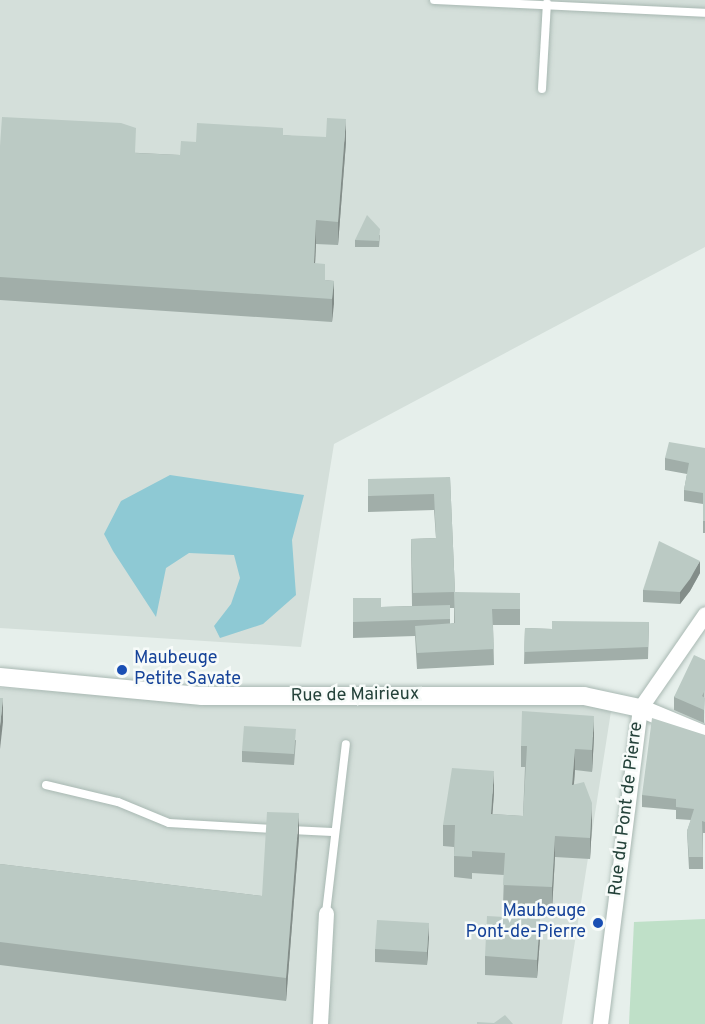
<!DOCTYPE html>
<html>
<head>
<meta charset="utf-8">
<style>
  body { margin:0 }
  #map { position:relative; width:705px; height:1024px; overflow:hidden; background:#e6efeb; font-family:Overpass,sans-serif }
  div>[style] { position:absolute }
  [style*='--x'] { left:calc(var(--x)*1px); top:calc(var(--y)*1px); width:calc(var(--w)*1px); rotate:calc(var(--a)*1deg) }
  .built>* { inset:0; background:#d4dfda }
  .green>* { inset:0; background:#bfe0c8 }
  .water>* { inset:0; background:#8ec9d4 }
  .roads { filter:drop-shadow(0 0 2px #a8b8b2) drop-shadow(0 0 2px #a8b8b2) }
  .lane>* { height:8px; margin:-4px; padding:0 4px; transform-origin:4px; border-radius:4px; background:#fff }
  .street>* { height:15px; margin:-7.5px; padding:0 7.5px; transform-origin:7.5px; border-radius:7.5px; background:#fff }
  .secondary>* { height:18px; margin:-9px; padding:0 9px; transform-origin:9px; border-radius:9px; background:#fff }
  .wall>* { inset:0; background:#a1aea9 }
  .shaded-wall>* { inset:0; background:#838d89 }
  .building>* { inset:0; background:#bbcac4 }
  .dots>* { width:16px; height:16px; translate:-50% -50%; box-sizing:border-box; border:3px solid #f7fbf9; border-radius:50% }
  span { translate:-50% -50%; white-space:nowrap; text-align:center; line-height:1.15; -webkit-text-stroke:5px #f7fbf9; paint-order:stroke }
  .transit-label { font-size:18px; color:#164399 }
  .left { translate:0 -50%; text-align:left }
  .right { translate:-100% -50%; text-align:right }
  .street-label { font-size:18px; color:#24423a }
</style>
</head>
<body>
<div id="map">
  <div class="built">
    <i style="clip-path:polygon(0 0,705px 0,705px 247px,334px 444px,301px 647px,0 628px)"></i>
    <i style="clip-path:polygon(0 688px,209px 700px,612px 705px,562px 1024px,0 1024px)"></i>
  </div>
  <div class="green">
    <i style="clip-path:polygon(705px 919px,705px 1024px,629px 1024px,634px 922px)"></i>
  </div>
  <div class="water">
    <i style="clip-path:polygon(170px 475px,304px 495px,292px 540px,296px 595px,263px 624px,220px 638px,214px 626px,231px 604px,240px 578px,234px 555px,189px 553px,166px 568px,156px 617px,113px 551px,104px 534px,121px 501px)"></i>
  </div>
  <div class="roads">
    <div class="lane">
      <i style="--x:434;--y:0;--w:271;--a:2.7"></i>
      <i style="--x:542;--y:89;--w:86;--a:-86.7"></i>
      <i style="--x:46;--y:785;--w:74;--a:13.3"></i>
      <i style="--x:118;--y:802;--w:55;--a:22.4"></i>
      <i style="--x:169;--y:823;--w:104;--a:3.3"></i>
      <i style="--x:291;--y:830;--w:41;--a:2.8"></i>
      <i style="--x:326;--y:913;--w:170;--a:-83.3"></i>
    </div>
    <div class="street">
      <i style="--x:320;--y:1024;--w:111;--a:-86.9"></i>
      <i style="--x:600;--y:1024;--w:319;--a:-82.8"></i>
      <i style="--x:640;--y:708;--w:114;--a:-55.3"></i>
    </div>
    <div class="secondary">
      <i style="--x:0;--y:677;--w:203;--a:5.4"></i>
      <i style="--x:202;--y:696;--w:382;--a:0"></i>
      <i style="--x:584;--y:696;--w:57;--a:12.1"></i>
      <i style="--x:640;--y:708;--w:70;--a:22.6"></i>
    </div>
  </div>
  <div class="wall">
    <i style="clip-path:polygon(283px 135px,346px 142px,338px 245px,316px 244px,315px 263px,325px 280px,334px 281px,332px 322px,0 300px,0 146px,180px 155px,196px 142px)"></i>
    <i style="clip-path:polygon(380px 235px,379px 247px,355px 247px,355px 240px)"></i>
    <i style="clip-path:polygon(705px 448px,705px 533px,703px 533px,703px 504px,684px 501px,684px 490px,687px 474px,665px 470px,665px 458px)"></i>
    <i style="clip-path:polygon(evenodd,450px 477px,455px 592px,520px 609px,520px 625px,493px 625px,494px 665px,417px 669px,415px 636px,353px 638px,353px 598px,381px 607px,412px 606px,411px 539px,436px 538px,434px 510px,368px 512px,368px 496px,450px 477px,450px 608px,454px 608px,454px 623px,450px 624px,450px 608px)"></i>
    <i style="clip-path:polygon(700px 573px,690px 591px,680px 604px,643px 602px,643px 590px)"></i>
    <i style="clip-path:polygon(649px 622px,648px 659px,524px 664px,525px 628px,552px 629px)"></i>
    <i style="clip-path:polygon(705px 660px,704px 723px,674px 710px,674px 697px)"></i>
    <i style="clip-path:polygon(705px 735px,705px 833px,703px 833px,703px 869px,689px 869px,687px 831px,691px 820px,676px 819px,676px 810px,642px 807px,642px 795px)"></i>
    <i style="clip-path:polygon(594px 737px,592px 772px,575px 770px,574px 784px,592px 825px,590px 859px,555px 857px,552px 909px,503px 906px,504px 875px,472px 873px,472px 879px,454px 877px,454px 847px,443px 846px,443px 825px,494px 793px,492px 814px,523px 816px,525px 767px,521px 767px,521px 746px)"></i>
    <i style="clip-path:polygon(296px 740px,294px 765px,242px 762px,242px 751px)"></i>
    <i style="clip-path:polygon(299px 837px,286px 1001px,0 965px,0 864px,262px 896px)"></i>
    <i style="clip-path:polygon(429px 936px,427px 965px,375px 962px,375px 949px)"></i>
    <i style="clip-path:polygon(540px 938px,537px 978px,485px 975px,485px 956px)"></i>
  </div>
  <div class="shaded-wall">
    <i style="clip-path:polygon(346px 119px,346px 142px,338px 245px,338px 222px)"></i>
    <i style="clip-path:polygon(316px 220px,316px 244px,314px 286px,314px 263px)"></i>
    <i style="clip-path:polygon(334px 281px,334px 304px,332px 322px,332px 299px)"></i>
    <i style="clip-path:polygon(700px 561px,700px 573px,690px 591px,680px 604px,680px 592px)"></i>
    <i style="clip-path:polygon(3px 698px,3px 722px,0 749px,0 726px)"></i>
    <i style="clip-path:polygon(594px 716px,594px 737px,592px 772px,592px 750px)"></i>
    <i style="clip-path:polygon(575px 749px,575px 770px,572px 806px,572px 785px)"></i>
    <i style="clip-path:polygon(494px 771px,494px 793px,491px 835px,491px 814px)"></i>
    <i style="clip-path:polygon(592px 803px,592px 825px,590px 859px,590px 838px)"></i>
    <i style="clip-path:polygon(299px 813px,299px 837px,286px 1001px,286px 978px)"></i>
    <i style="clip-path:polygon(555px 836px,555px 857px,552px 909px,552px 887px)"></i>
    <i style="clip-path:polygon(540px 919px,540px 938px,537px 978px,537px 960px)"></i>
    <i style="clip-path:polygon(429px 923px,429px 936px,427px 965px,427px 952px)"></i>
  </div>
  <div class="building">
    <i style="clip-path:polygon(2px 117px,121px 123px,136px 128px,135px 153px,180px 155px,181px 141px,196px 142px,197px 123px,283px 128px,283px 135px,326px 137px,327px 118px,346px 119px,338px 222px,316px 220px,314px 263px,325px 264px,325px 280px,334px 281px,332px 299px,0 277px,0 146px)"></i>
    <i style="clip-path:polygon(367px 215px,380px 229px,379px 241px,355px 240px)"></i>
    <i style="clip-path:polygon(669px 442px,705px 448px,705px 521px,703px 521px,703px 493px,684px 490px,689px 463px,665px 458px)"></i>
    <i style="clip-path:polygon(450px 477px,455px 592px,413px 593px,411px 539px,436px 538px,434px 494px,368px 496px,368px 479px)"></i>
    <i style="clip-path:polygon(659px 541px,700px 561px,690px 579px,680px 592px,643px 590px)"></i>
    <i style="clip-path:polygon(454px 592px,520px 593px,520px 609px,492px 609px,494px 649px,417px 653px,415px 626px,455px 623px)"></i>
    <i style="clip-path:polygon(353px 598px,381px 598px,381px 607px,450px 605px,450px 619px,353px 622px)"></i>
    <i style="clip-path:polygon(552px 621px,649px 622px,648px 647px,524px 652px,525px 628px,552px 629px)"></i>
    <i style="clip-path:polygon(694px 655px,705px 660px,705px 690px,702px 696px,705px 698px,704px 710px,674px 697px)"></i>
    <i style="clip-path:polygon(0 698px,3px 698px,0 726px)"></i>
    <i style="clip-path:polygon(522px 711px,594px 716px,592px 750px,575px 749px,572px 785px,584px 782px,592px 803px,590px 838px,555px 836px,552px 887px,503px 885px,505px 853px,472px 851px,472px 857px,454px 856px,455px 825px,443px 825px,452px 768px,494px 771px,491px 814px,523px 816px,527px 746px,521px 746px)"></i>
    <i style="clip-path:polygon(652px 718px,705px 735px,705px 822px,702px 821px,703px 857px,689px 857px,687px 831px,694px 809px,676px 807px,676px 799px,642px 795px)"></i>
    <i style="clip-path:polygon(244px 726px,296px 729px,294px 754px,242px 751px)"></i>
    <i style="clip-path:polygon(267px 812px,299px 813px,286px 978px,0 942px,0 864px,262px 896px)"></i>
    <i style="clip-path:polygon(487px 916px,540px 919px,537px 960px,485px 956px)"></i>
    <i style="clip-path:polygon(377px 920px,429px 923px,427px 952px,375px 949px)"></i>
    <i style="clip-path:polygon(505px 1015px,513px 1024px,477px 1024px,477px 1022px,494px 1023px)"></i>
  </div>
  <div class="dots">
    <i style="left:122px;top:670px;background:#1a4fb4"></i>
    <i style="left:598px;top:923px;background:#1a4fb4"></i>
  </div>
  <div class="transit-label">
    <span class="left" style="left:134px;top:670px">Maubeuge<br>Petite Savate</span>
    <span class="right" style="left:586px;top:923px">Maubeuge<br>Pont-de-Pierre</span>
  </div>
  <div class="street-label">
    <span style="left:355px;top:696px;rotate:-1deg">Rue de Mairieux</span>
    <span style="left:627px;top:809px;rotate:-83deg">Rue du Pont de Pierre</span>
  </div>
</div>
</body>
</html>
